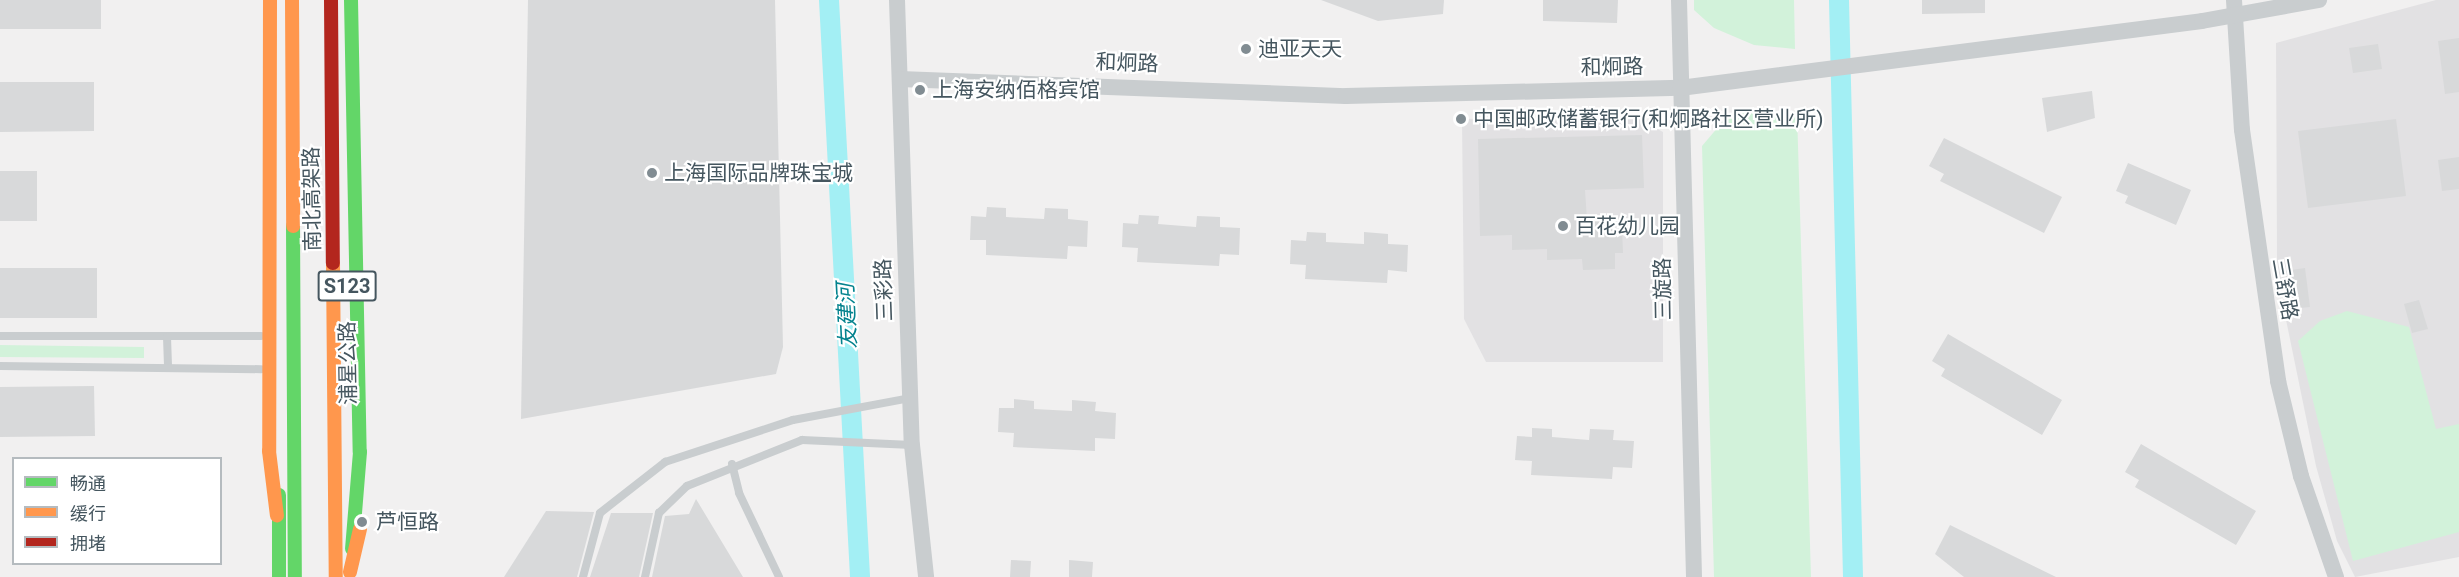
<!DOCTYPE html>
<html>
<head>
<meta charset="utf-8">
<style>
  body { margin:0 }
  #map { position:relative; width:2459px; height:577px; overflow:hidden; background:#f1f0f0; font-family:Roboto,"Noto Sans SC",sans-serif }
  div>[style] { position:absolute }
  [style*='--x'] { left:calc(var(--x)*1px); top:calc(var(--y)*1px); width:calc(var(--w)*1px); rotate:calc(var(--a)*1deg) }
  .education>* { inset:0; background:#e2e1e3 }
  .green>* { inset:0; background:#d2f2da }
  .canal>* { height:20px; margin:-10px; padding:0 10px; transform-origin:10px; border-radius:10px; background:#a3eff4 }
  .building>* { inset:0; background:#d8d9da }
  .lane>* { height:8px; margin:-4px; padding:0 4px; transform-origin:4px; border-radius:4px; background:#c9cdcf }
  .street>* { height:16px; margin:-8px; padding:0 8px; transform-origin:8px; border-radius:8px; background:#c9cdcf }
  .fast>* { height:14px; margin:-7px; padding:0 7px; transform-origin:7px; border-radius:7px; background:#63d668 }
  .slow>* { height:14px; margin:-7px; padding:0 7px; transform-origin:7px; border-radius:7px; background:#ff974d }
  .jam>* { height:14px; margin:-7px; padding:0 7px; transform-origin:7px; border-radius:7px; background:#b3261e }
  .dots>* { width:16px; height:16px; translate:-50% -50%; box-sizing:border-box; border:3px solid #fff; border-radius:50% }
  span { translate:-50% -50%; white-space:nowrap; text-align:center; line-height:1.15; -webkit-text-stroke:4.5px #fff; paint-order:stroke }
  .shield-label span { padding:2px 4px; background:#fff; border:2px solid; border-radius:4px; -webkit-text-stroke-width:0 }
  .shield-label { font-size:20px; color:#45565f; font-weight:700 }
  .poi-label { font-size:21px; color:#45565f }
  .left { translate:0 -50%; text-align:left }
  .street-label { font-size:21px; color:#45565f }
  .water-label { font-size:22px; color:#04838e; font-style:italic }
  .legend { position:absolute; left:12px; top:457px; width:210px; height:108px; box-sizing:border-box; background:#fff; border:2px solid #b5bbbf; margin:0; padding:8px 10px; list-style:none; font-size:18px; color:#45565f }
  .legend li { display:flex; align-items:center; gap:12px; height:30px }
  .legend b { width:30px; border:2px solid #b5bbbf }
</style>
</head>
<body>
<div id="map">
  <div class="education">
    <i style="clip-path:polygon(2436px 0,2459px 0,2459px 557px,2355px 577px,2337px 541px,2316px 466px,2285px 315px,2277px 261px,2276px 43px)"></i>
    <i style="clip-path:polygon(1634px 116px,1663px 132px,1663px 362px,1486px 362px,1464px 319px,1462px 119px)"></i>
  </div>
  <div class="green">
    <i style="clip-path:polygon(1694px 0,1794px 0,1795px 49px,1754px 45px,1714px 28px,1694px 10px)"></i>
    <i style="clip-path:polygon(1797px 112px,1811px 577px,1714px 577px,1702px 146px,1730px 113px)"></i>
    <i style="clip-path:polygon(2347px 311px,2409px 327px,2436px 429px,2459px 424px,2459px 532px,2353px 561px,2298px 341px,2320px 321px)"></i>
    <i style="clip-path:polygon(0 345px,144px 347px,144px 358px,0 357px)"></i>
  </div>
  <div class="canal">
    <i style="--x:829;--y:0;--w:578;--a:86.92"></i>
    <i style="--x:1839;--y:0;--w:577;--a:88.61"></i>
  </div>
  <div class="building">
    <i style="clip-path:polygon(0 0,101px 0,101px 29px,0 29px)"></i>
    <i style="clip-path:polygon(528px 0,775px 0,783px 347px,776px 374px,521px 419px)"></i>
    <i style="clip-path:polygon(1321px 0,1444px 0,1443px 14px,1378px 21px)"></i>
    <i style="clip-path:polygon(1543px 0,1618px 0,1617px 23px,1543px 21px)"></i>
    <i style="clip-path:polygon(1922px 0,1985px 0,1985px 13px,1922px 14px)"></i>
    <i style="clip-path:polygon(2459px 38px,2459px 92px,2445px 94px,2438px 41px)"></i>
    <i style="clip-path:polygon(2378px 44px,2382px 69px,2353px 73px,2349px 48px)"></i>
    <i style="clip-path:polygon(0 82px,94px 82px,94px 131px,0 132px)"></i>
    <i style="clip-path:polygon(2092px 91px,2095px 118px,2047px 132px,2042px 98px)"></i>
    <i style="clip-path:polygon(2396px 119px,2406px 196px,2308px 208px,2298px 131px)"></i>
    <i style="clip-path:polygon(1642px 135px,1644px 188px,1585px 190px,1587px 220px,1601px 219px,1601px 228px,1622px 228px,1623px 253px,1615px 253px,1615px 269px,1583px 270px,1582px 259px,1547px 260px,1547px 249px,1512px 250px,1512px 235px,1480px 236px,1478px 139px)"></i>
    <i style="clip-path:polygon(1944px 138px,2062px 197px,2044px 233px,1940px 181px,1944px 174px,1929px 166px)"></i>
    <i style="clip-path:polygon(2459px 157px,2459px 189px,2442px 191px,2438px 160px)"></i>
    <i style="clip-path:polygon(2128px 163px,2191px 190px,2176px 225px,2125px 203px,2128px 196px,2116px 191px)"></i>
    <i style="clip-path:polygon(0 171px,37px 171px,37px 221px,0 221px)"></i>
    <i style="clip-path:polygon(987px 207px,1006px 208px,1006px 217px,1044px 219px,1045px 208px,1068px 209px,1068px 219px,1088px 221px,1087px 247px,1068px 246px,1067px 259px,986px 255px,986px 240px,970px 240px,971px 216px,986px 217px)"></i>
    <i style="clip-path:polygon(1139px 215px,1159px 216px,1158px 224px,1196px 227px,1197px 216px,1220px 217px,1220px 227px,1240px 228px,1239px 255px,1220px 254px,1219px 266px,1137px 262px,1138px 248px,1122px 247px,1123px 223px,1138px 224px)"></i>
    <i style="clip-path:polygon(1307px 232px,1326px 233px,1326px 242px,1364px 244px,1364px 232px,1388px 234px,1388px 244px,1408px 245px,1407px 272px,1388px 270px,1387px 283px,1305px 279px,1306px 265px,1290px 264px,1291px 240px,1306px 241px)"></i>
    <i style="clip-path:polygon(0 268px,97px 268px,97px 318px,0 318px)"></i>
    <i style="clip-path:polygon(2305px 268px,2310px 307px,2290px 309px,2285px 271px)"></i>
    <i style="clip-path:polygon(2419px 300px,2428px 329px,2412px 333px,2404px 304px)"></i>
    <i style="clip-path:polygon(1948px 334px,2062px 400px,2042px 435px,1941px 376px,1945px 369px,1932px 361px)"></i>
    <i style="clip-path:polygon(94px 386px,95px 436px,0 437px,0 387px)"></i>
    <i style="clip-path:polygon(1014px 399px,1034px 401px,1034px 409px,1072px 411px,1072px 400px,1096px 402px,1095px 411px,1116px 413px,1115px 439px,1095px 438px,1095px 451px,1013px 447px,1014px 433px,998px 432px,999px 408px,1014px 408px)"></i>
    <i style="clip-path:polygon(1532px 428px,1552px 429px,1552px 437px,1589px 440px,1590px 429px,1614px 430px,1613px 440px,1634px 441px,1632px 468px,1613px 467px,1612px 479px,1531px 475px,1532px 461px,1515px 460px,1517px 436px,1532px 437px)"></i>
    <i style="clip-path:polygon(2141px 444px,2256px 511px,2236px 545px,2135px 487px,2139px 480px,2125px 472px)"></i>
    <i style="clip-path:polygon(696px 499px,743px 577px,652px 577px,665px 516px,689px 514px)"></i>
    <i style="clip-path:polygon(546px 511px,594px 512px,577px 577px,504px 577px)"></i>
    <i style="clip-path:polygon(611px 513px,653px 513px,639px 577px,590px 577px)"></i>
    <i style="clip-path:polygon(1950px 525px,2056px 577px,1964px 577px,1935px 554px)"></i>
    <i style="clip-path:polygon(1011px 560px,1031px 561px,1030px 577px,1010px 577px)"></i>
    <i style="clip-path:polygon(1069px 560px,1093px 562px,1092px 577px,1069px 577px)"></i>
  </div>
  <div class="lane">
    <i style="--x:0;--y:336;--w:261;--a:0"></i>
    <i style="--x:167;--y:337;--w:31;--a:88"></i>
    <i style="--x:0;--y:366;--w:261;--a:0.7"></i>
    <i style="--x:732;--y:464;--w:30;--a:76"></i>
    <i style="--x:739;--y:493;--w:93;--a:64.5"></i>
    <i style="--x:583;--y:577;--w:66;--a:-75.1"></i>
    <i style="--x:600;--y:513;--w:83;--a:-38.1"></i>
    <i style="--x:665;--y:462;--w:135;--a:-18.2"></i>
    <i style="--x:793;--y:420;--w:120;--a:-10.6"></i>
    <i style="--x:645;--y:577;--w:66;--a:-77.7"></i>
    <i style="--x:659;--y:513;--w:39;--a:-44"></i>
    <i style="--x:687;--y:486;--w:124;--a:-21.8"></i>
    <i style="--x:802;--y:440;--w:110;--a:2.6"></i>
  </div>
  <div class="street">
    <i style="--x:897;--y:0;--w:445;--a:88.1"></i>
    <i style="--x:912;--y:445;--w:133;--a:83.9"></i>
    <i style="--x:1679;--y:0;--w:577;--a:88.51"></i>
    <i style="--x:2234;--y:0;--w:130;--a:86.5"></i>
    <i style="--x:2242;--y:130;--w:254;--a:81.8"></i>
    <i style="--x:2278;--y:381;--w:98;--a:76.4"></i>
    <i style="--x:2301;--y:476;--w:107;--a:70.9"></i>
    <i style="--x:900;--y:79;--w:446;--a:2.2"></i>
    <i style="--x:1346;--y:96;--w:334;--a:-1.4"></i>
    <i style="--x:1680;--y:88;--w:526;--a:-7.31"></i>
    <i style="--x:2202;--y:21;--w:119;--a:-10.2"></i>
  </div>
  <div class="fast">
    <i style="--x:351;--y:0;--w:452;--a:88.9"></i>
    <i style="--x:360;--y:452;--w:97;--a:94.7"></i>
    <i style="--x:293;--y:226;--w:351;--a:89.7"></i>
    <i style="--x:279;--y:495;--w:82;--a:90"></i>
  </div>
  <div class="slow">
    <i style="--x:270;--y:0;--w:451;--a:90.1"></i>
    <i style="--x:269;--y:451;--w:65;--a:83"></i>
    <i style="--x:292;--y:0;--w:226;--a:89.7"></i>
    <i style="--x:333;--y:263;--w:314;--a:89.5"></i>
    <i style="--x:350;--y:572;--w:44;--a:-76.9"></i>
  </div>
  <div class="jam">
    <i style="--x:331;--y:0;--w:263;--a:89.6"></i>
  </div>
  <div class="dots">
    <i style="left:1246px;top:49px;background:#818c92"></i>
    <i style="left:920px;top:90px;background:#818c92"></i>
    <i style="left:1461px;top:119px;background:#818c92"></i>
    <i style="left:652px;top:173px;background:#818c92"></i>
    <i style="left:1563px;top:226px;background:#818c92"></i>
    <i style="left:362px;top:522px;background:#818c92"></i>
  </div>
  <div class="shield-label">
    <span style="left:347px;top:286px">S123</span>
  </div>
  <div class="poi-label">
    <span class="left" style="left:1258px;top:49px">迪亚天天</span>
    <span class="left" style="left:932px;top:90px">上海安纳佰格宾馆</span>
    <span class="left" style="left:1473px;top:119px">中国邮政储蓄银行(和炯路社区营业所)</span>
    <span class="left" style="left:664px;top:173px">上海国际品牌珠宝城</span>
    <span class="left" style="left:1575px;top:226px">百花幼儿园</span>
    <span class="left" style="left:376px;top:522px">芦恒路</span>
  </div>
  <div class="street-label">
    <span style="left:1127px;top:63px;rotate:2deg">和炯路</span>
    <span style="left:1612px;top:67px;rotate:-1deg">和炯路</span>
    <span style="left:312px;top:199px;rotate:-91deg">南北高架路</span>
    <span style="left:1663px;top:289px;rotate:-91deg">三旋路</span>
    <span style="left:2285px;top:289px;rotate:80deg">三舒路</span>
    <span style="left:884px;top:290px;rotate:-92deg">三彩路</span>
    <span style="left:348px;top:363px;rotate:-91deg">浦星公路</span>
  </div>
  <div class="water-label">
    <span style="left:847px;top:316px;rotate:-93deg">友建河</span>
  </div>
  <ul class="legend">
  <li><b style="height:8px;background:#63d668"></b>畅通</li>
  <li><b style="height:8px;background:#ff974d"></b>缓行</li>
  <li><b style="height:8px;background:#b3261e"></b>拥堵</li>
  </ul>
</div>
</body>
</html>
